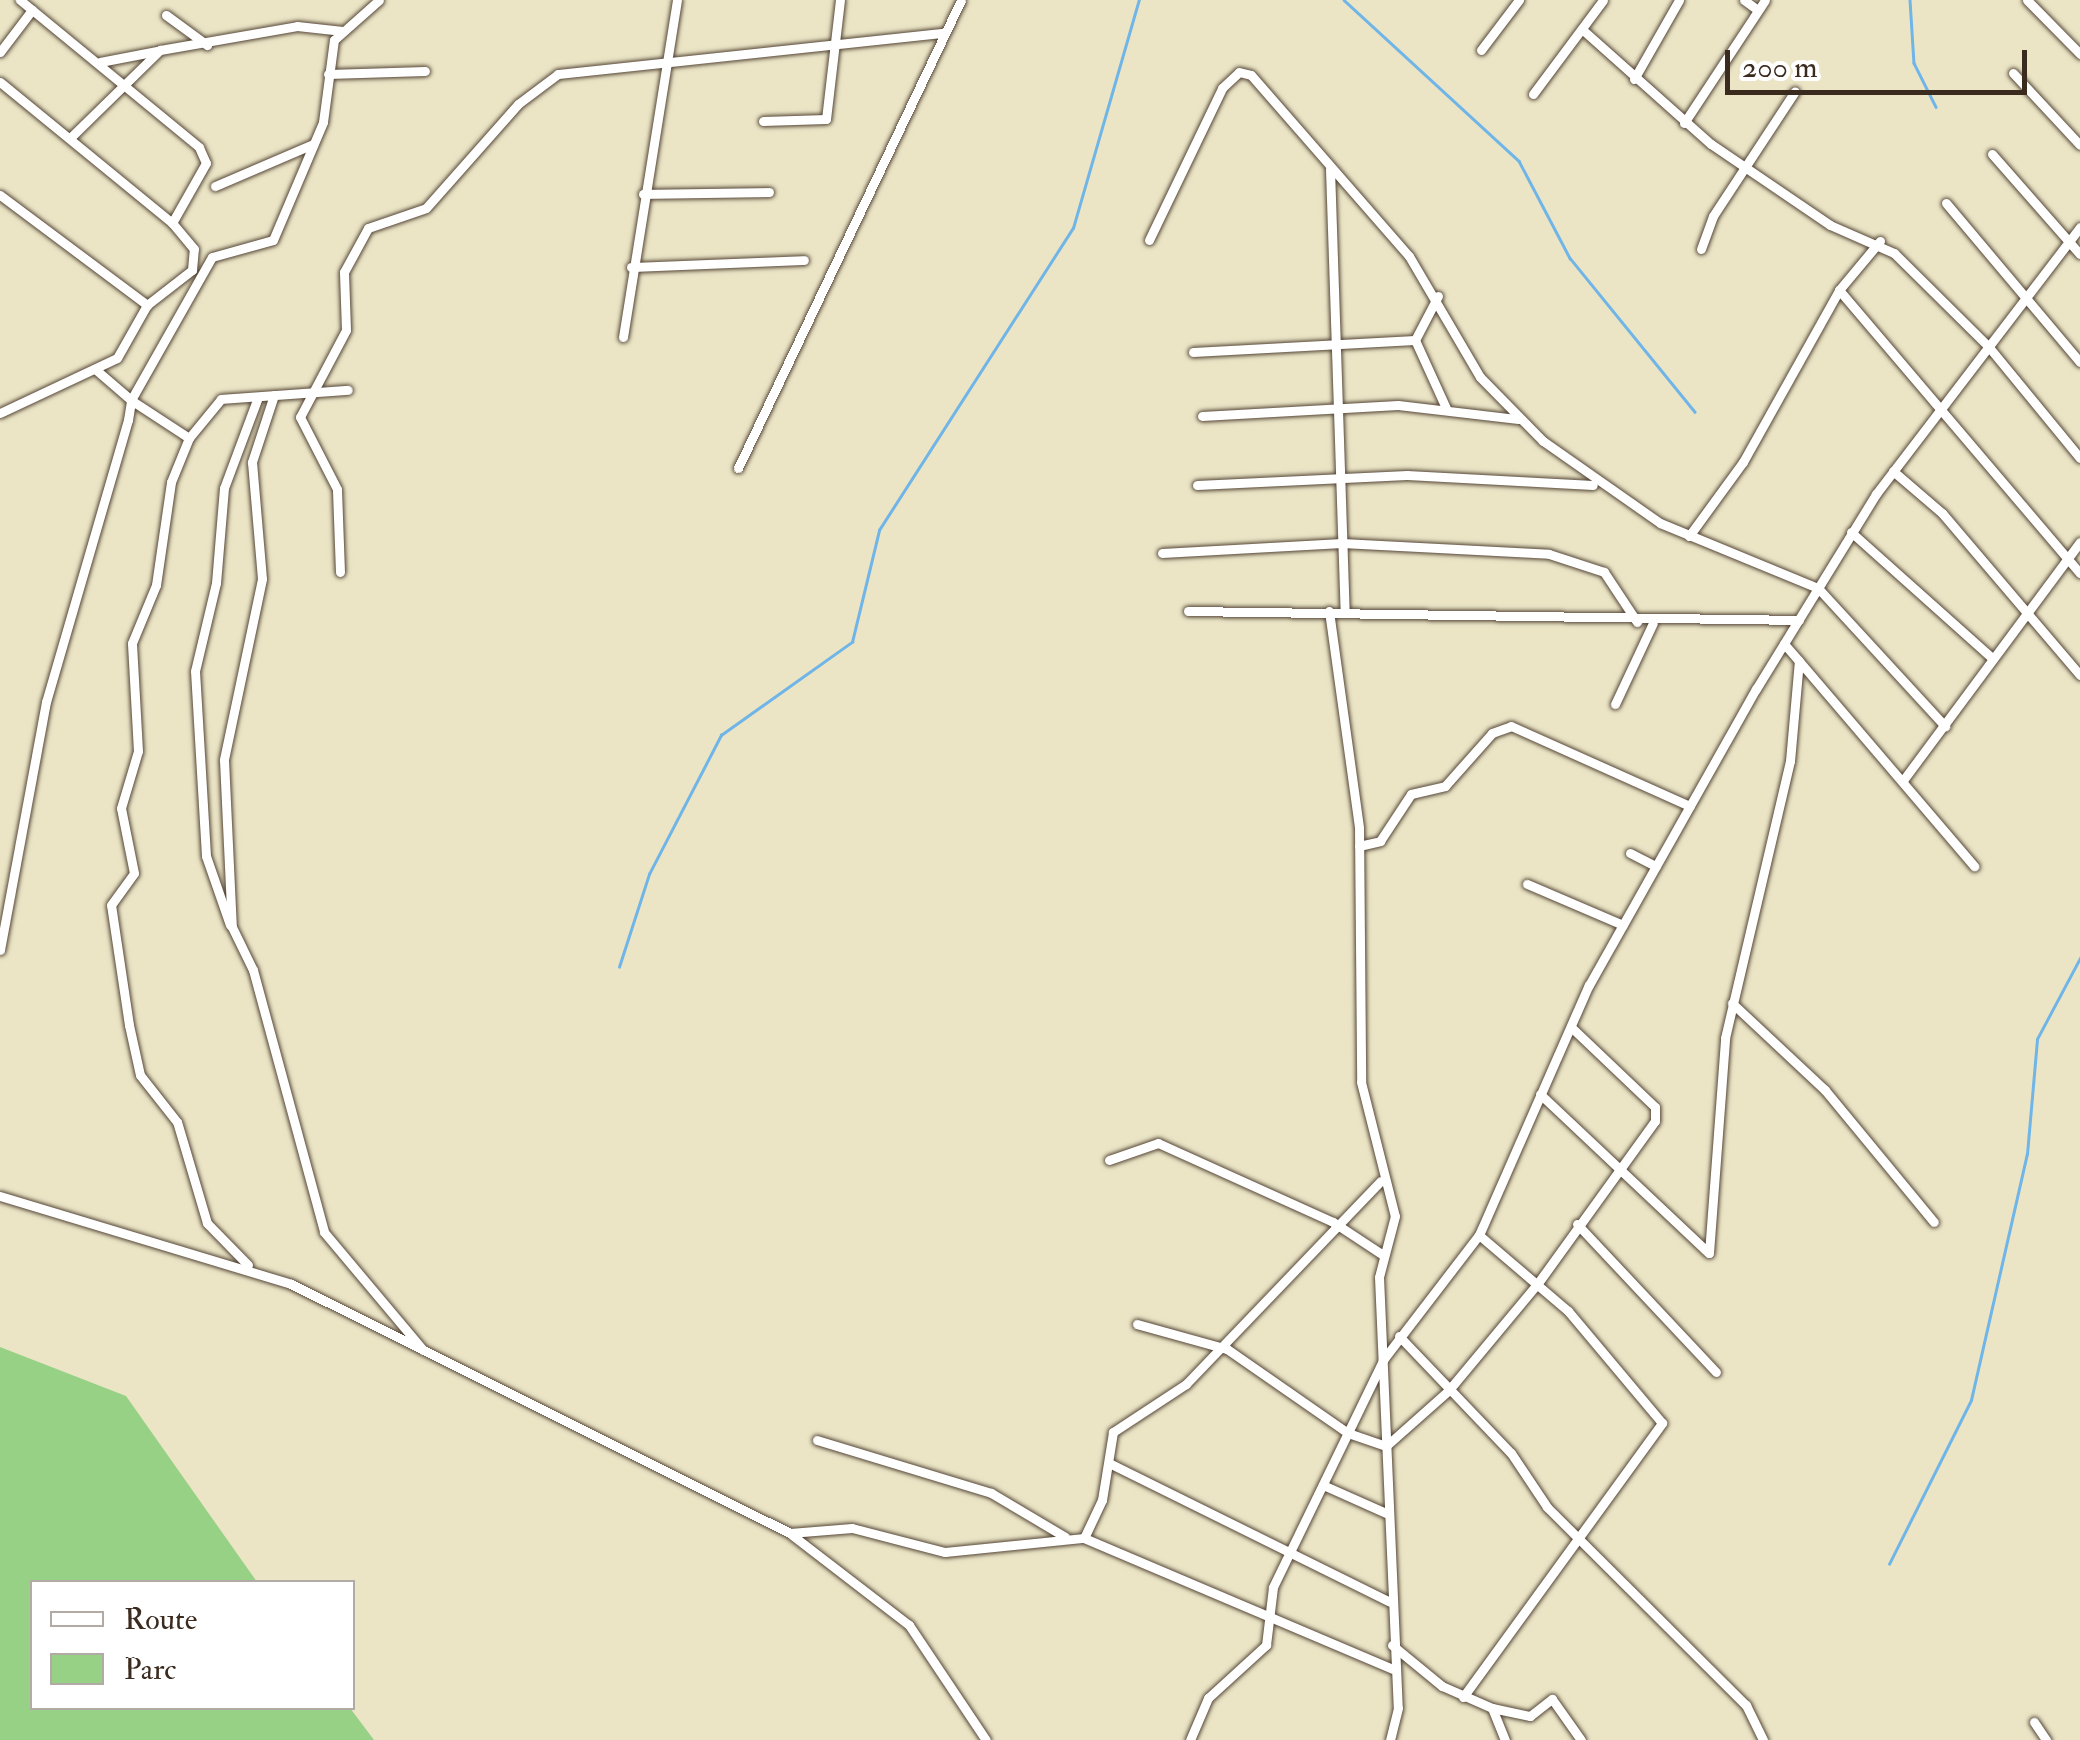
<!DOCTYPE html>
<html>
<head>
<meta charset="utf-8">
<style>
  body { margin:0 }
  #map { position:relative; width:2080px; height:1740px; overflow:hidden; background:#ebe5c6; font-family:"IM FELL Double Pica",serif }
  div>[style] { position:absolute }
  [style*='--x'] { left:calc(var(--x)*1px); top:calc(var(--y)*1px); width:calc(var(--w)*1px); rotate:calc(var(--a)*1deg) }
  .green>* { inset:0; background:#96d185 }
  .stream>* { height:2.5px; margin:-1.25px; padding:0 1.25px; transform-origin:1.25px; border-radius:1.25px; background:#70b5e7 }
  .roads { filter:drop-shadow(0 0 2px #554637) drop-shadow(0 0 2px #554637) }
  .minor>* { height:9px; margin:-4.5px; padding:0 4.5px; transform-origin:4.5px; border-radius:4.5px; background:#fff }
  span { translate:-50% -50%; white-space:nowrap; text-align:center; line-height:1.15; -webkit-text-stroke:8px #fff; paint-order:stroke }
  .legend { position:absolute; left:30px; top:1580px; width:325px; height:130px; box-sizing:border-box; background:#fff; border:2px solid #b1aaa5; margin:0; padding:12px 18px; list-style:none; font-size:30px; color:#3b2a1e }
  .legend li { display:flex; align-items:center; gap:20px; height:50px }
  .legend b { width:50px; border:2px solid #b1aaa5 }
  .scale { position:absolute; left:1725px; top:50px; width:302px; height:45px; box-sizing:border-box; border:5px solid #3b2a1e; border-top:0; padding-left:12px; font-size:30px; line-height:35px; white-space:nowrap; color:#3b2a1e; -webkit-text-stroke:8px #fff; paint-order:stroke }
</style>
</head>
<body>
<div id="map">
  <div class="green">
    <i style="clip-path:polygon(0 1347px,126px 1396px,257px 1582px,32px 1582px,32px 1708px,350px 1708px,374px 1740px,0 1740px)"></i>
  </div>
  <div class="stream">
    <i style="--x:1344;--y:0;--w:238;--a:42.6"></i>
    <i style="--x:1519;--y:161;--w:110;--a:62.3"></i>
    <i style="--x:1570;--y:258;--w:198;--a:50.9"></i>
    <i style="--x:1910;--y:0;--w:63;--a:86.4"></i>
    <i style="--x:1914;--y:63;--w:49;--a:63.4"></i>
    <i style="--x:619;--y:967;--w:98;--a:-72.1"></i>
    <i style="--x:649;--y:874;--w:157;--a:-62.6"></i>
    <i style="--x:721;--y:735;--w:161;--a:-35.4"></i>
    <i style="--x:852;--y:642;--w:115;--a:-76.4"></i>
    <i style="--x:879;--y:530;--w:359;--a:-57.3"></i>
    <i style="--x:1073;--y:228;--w:237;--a:-73.9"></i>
    <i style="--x:1889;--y:1564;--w:183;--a:-63.4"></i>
    <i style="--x:1971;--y:1400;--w:252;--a:-77.2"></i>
    <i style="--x:2027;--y:1154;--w:115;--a:-85"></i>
    <i style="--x:2037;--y:1039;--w:92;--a:-62"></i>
  </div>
  <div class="roads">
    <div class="minor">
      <i style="--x:1744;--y:0;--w:17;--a:36"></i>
      <i style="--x:2027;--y:0;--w:76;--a:45.5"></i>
      <i style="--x:166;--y:15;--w:51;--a:36.2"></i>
      <i style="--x:1584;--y:31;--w:170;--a:41.7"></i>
      <i style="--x:1711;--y:144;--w:144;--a:34.2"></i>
      <i style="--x:1830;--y:225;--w:70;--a:23.6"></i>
      <i style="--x:1894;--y:253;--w:132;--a:44.7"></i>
      <i style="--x:1988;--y:346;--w:145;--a:50.6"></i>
      <i style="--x:1481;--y:50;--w:63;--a:-52.8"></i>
      <i style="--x:0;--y:52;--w:53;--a:-52.7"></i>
      <i style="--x:100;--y:62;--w:58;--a:-10.9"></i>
      <i style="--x:2013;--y:73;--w:98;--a:47.1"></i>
      <i style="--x:328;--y:74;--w:97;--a:-1.8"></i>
      <i style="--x:1634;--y:79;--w:91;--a:-60.3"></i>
      <i style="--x:0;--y:82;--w:222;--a:39.3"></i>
      <i style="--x:1533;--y:94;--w:117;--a:-53.3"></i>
      <i style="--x:763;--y:121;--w:63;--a:-1.8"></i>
      <i style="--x:826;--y:119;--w:120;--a:-83.3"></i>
      <i style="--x:1684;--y:123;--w:147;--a:-56.6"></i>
      <i style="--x:70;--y:138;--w:126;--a:-44.4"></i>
      <i style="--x:160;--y:50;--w:139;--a:-9.9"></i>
      <i style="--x:297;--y:26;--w:46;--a:6.2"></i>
      <i style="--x:1992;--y:154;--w:133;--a:48.7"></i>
      <i style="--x:1330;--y:169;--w:442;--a:88.1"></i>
      <i style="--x:215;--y:186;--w:107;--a:-23.2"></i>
      <i style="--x:643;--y:194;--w:126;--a:-0.9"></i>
      <i style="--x:0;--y:195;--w:184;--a:36.8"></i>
      <i style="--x:1946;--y:203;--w:208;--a:49.9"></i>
      <i style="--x:1149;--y:240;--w:169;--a:-64.3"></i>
      <i style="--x:1222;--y:88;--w:23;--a:-43"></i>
      <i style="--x:1239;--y:72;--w:12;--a:14"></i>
      <i style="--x:1251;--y:75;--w:240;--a:48.9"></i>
      <i style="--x:1409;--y:256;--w:140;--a:59.6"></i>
      <i style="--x:1480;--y:377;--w:90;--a:45.5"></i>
      <i style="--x:1543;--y:441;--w:143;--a:35"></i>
      <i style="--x:1660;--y:523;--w:171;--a:22.4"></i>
      <i style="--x:1818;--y:588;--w:188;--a:47.4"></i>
      <i style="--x:1880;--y:241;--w:64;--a:129.9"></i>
      <i style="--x:1839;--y:290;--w:372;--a:49.6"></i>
      <i style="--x:1701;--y:249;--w:35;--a:-70"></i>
      <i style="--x:1713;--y:216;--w:149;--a:-56.7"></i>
      <i style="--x:631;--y:267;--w:173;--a:-2.3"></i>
      <i style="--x:1438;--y:296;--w:50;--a:117.6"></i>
      <i style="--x:1415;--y:340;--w:75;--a:65.5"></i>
      <i style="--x:623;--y:337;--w:341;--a:-80.9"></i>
      <i style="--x:1193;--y:352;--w:222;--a:-3.1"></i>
      <i style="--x:274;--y:395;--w:71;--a:108.2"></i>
      <i style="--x:252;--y:462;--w:117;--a:85.1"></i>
      <i style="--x:262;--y:579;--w:185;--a:101.9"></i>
      <i style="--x:224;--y:760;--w:167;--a:87.3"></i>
      <i style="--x:232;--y:927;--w:48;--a:64"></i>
      <i style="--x:253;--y:970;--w:271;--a:74.8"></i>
      <i style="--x:324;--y:1232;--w:154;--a:50"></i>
      <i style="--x:0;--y:413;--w:129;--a:-25.2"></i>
      <i style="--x:117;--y:358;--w:61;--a:-60.5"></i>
      <i style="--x:147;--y:305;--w:57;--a:-37.9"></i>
      <i style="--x:192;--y:270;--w:21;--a:-85"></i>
      <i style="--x:194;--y:249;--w:34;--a:-130"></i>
      <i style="--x:172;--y:223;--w:69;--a:-60.5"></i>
      <i style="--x:206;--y:163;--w:17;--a:-114"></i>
      <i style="--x:199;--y:147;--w:232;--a:-140.6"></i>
      <i style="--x:1202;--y:416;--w:196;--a:-3.2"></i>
      <i style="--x:1398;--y:405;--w:121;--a:6.7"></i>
      <i style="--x:189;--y:438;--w:69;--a:-146.8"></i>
      <i style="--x:131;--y:400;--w:164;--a:-60.5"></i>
      <i style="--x:212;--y:257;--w:63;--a:-15.6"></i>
      <i style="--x:273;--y:240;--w:128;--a:-67"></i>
      <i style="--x:323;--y:122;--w:83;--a:-82.4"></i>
      <i style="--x:334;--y:40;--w:60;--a:-41.6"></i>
      <i style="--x:738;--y:468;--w:518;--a:-64.52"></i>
      <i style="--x:1893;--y:471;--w:65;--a:40.6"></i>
      <i style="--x:1942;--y:513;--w:213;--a:49.6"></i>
      <i style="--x:1197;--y:485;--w:210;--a:-2.7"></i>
      <i style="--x:1407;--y:475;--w:186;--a:3.1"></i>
      <i style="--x:1851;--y:532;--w:189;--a:41.8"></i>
      <i style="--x:1689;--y:536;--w:92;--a:-53.9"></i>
      <i style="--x:1743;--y:462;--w:197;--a:-60.8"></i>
      <i style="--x:1162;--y:553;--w:180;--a:-3.2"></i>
      <i style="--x:1342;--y:543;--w:207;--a:3"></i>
      <i style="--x:1549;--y:554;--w:58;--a:18.1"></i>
      <i style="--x:1604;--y:572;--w:60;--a:56.6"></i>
      <i style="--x:340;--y:572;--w:83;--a:-92.1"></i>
      <i style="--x:337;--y:489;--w:81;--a:-117.2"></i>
      <i style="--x:300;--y:417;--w:98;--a:-62.1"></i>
      <i style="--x:346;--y:330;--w:58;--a:-92"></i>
      <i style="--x:344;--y:272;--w:50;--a:-61.4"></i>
      <i style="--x:368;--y:228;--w:61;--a:-19"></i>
      <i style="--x:426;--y:208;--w:139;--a:-48.5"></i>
      <i style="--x:518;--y:104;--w:50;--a:-36.9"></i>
      <i style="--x:558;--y:74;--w:388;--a:-6.1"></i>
      <i style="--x:1188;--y:611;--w:611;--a:0.84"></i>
      <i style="--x:1329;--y:611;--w:219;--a:82.1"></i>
      <i style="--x:1359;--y:828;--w:254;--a:89.5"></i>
      <i style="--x:1361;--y:1082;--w:138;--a:75.8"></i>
      <i style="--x:1395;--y:1216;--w:63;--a:104.7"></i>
      <i style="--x:1379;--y:1277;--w:431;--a:87.5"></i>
      <i style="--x:1398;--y:1708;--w:33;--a:104"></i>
      <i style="--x:1799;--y:661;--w:270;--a:49.5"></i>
      <i style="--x:1615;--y:704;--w:89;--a:-64.9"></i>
      <i style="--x:1904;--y:779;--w:295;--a:-53.4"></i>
      <i style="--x:1359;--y:846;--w:22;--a:-13"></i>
      <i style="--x:1380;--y:841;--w:56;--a:-56.6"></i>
      <i style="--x:1411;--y:794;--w:35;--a:-13"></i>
      <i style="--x:1445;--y:786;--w:71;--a:-48.4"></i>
      <i style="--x:1492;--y:733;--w:20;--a:-20"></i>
      <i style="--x:1511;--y:726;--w:196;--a:24.1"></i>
      <i style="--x:1630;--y:853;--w:29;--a:27"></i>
      <i style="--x:1527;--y:884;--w:104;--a:23.1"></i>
      <i style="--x:230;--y:925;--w:73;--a:-109.2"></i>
      <i style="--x:206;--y:856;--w:185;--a:-93.4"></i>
      <i style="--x:195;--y:671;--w:90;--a:-76.6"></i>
      <i style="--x:216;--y:583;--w:95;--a:-85.2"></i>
      <i style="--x:224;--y:488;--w:97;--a:-69.5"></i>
      <i style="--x:0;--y:950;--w:252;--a:-79.5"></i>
      <i style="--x:46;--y:702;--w:294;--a:-73.8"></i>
      <i style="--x:128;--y:420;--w:20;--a:-81"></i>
      <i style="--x:131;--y:400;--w:48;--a:-139.3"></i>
      <i style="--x:1732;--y:1003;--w:127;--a:43.1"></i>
      <i style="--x:1825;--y:1090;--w:171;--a:50.5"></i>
      <i style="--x:1540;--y:1094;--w:232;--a:43.3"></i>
      <i style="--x:1109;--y:1160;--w:52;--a:-19.1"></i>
      <i style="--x:1158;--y:1143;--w:192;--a:24.3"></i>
      <i style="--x:1333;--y:1222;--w:60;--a:33.4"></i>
      <i style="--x:0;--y:1196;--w:304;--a:16.8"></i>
      <i style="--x:291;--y:1284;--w:558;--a:26.52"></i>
      <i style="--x:790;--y:1533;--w:62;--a:-4.6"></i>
      <i style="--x:852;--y:1528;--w:96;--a:14.5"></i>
      <i style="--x:945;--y:1552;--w:140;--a:-5.8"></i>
      <i style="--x:1084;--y:1538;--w:335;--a:23"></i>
      <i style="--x:1577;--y:1224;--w:203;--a:46.8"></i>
      <i style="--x:1709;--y:1253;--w:216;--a:-85.7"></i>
      <i style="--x:1725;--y:1038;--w:285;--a:-76.8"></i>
      <i style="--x:1790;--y:761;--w:100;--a:-84.9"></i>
      <i style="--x:1799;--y:661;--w:23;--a:-131"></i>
      <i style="--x:248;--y:1265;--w:59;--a:-134.3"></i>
      <i style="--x:207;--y:1223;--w:105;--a:-106.5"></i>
      <i style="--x:177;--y:1122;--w:60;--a:-128.2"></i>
      <i style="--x:140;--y:1075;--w:51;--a:-102.4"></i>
      <i style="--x:129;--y:1025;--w:121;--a:-98.5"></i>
      <i style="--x:111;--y:905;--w:39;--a:-54"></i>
      <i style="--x:134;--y:873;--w:66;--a:-101.3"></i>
      <i style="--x:121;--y:808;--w:59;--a:-73.4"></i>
      <i style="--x:138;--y:751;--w:108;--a:-93.2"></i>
      <i style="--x:132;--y:643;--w:63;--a:-67.5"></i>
      <i style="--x:156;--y:585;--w:104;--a:-81.7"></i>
      <i style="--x:171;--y:482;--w:48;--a:-67.8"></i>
      <i style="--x:189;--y:438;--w:50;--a:-50.6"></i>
      <i style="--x:221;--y:399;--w:127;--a:-4.1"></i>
      <i style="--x:1137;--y:1324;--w:93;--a:15.5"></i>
      <i style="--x:1227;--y:1349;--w:147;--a:34.8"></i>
      <i style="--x:1348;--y:1433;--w:40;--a:18.9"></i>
      <i style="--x:1386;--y:1446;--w:83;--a:-41.6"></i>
      <i style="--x:1448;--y:1391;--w:141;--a:-50.2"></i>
      <i style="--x:1538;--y:1283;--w:200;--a:-54.2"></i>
      <i style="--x:1655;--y:1121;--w:14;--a:-90"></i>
      <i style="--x:1655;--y:1107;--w:116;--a:-136.4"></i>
      <i style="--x:1399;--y:1336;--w:162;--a:46.3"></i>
      <i style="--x:1511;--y:1453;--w:65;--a:56.3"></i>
      <i style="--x:1547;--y:1507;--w:281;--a:44.9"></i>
      <i style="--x:1746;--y:1705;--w:39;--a:64"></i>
      <i style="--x:817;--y:1440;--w:182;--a:16.9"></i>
      <i style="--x:991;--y:1493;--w:86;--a:30.7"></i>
      <i style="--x:1109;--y:1463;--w:313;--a:26.3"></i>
      <i style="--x:1323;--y:1485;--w:71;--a:24"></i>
      <i style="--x:792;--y:1535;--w:148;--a:37.6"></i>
      <i style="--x:909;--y:1625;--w:138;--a:56.2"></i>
      <i style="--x:1084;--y:1538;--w:42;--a:-64.7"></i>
      <i style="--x:1102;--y:1500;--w:69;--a:-80.8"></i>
      <i style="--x:1113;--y:1432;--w:87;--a:-33.3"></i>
      <i style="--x:1186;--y:1384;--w:281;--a:-46.2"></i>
      <i style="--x:1392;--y:1645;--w:65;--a:39.4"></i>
      <i style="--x:1442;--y:1686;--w:55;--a:23.7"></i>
      <i style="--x:1492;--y:1708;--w:39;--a:12"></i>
      <i style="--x:1530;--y:1716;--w:28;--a:-38"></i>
      <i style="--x:1552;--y:1699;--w:50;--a:54.7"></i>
      <i style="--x:1463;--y:1697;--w:339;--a:-54"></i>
      <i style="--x:1662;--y:1423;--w:146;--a:-130"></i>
      <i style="--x:1568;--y:1311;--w:117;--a:-139.5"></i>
      <i style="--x:1492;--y:1708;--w:35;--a:68"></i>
      <i style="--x:2034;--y:1722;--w:22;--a:56"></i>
      <i style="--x:1190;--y:1740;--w:46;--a:-66.8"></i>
      <i style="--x:1208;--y:1698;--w:79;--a:-42.4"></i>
      <i style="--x:1266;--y:1645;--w:58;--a:-83.1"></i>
      <i style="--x:1273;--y:1587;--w:252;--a:-64.1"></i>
      <i style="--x:1383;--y:1360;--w:158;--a:-52.5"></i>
      <i style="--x:1479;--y:1235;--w:273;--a:-66.3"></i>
      <i style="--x:1589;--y:985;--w:340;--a:-60.6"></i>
      <i style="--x:1756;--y:689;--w:229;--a:-58.4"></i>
      <i style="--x:1876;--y:494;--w:336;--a:-52.6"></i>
    </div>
  </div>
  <ul class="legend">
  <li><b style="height:12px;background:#fff"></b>Route</li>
  <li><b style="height:28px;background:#96d185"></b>Parc</li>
  </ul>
  <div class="scale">200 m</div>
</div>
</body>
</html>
